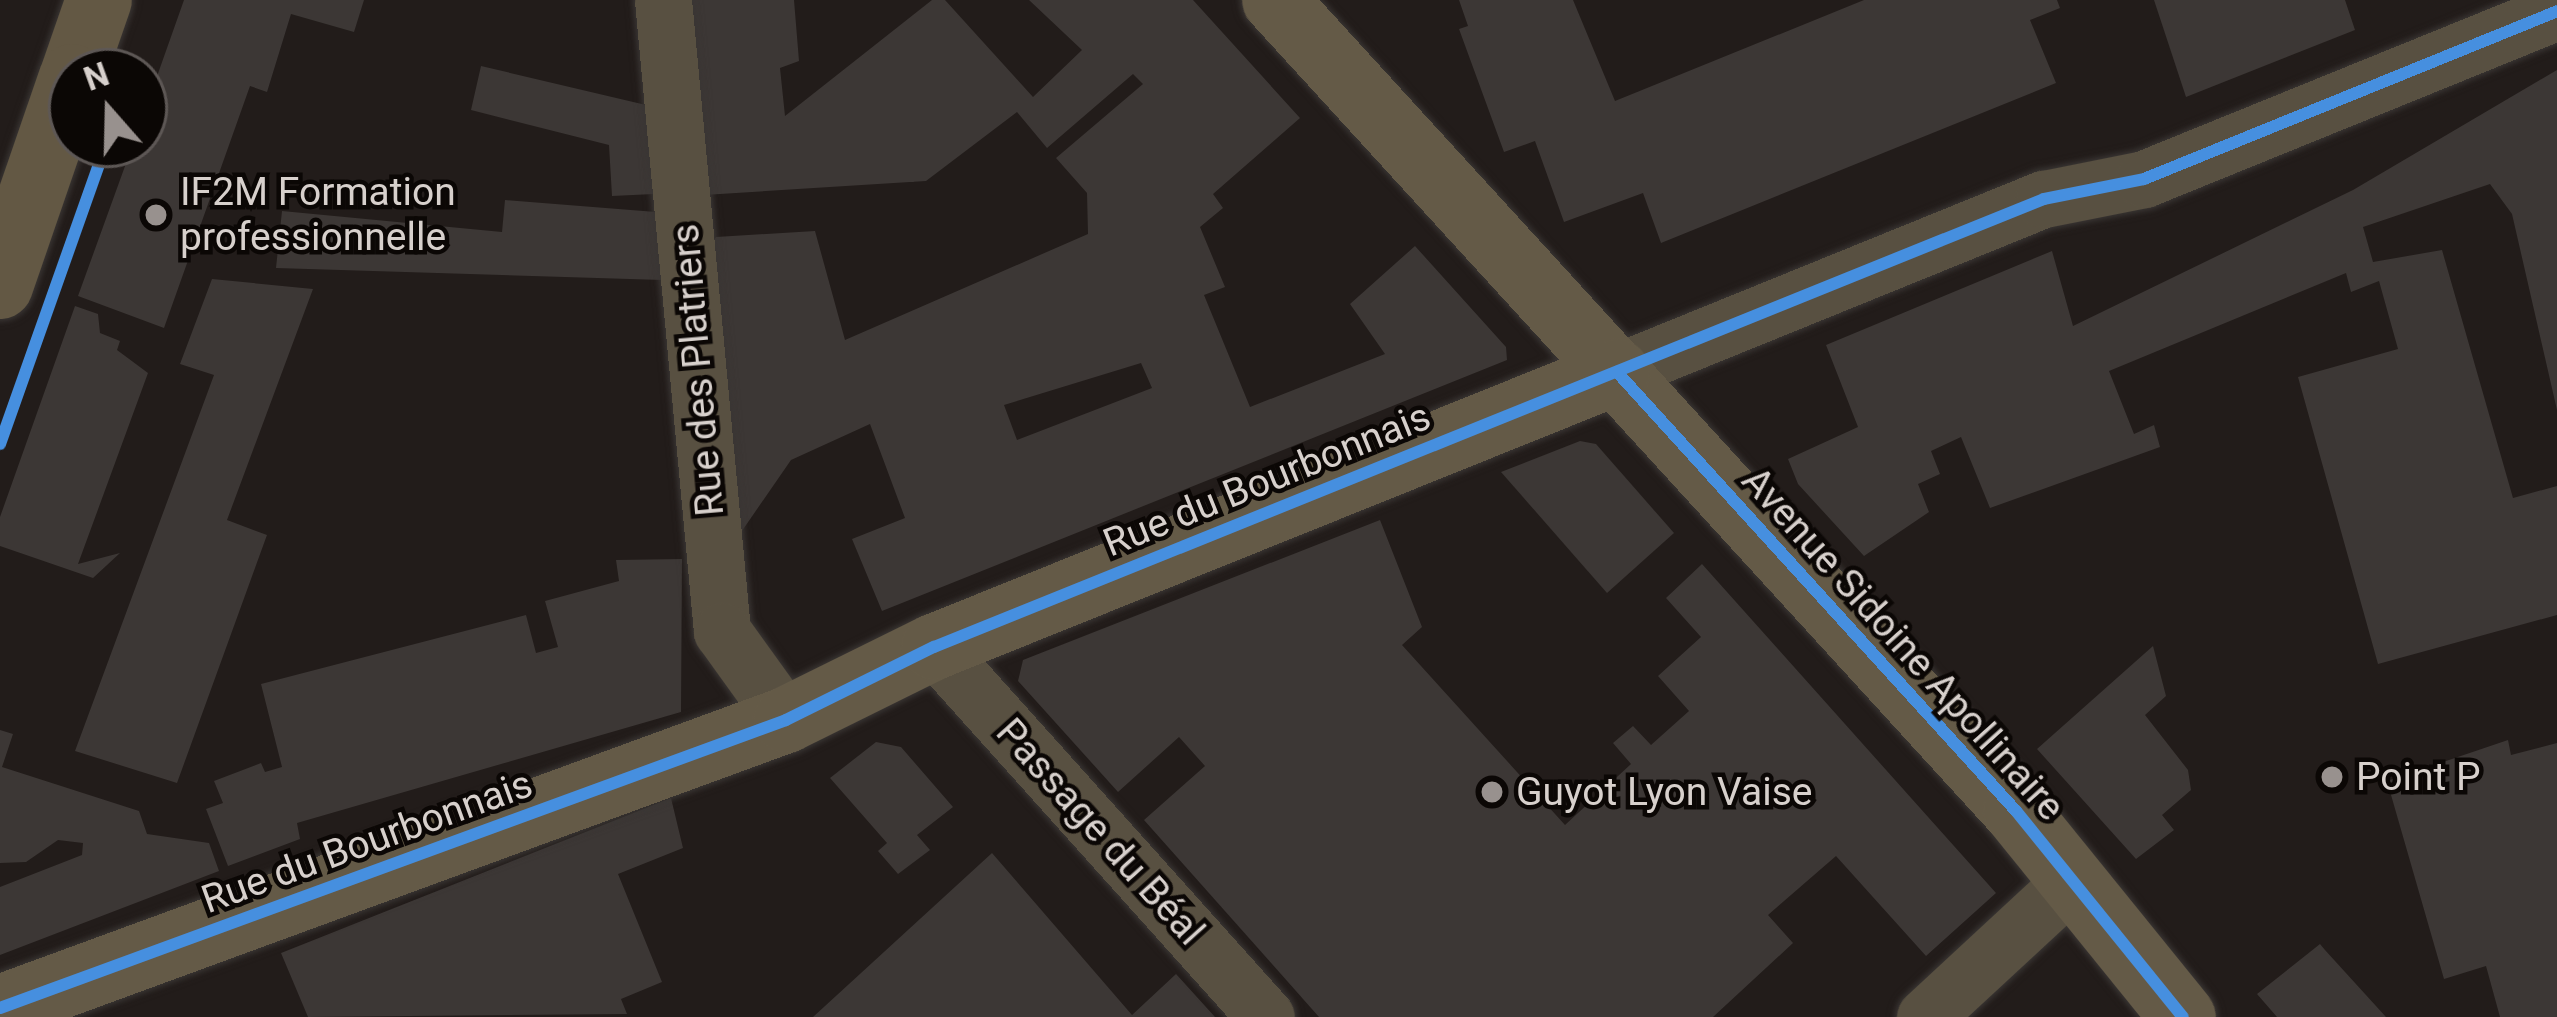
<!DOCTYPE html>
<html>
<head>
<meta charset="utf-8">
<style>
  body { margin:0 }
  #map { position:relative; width:2557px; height:1017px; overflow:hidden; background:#221c1a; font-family:Roboto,sans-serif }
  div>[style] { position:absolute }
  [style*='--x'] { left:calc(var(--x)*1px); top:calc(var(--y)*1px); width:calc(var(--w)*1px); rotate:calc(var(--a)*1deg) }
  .building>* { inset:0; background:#3c3735 }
  .roads { filter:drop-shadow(0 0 3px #3a3634) drop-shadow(0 0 3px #3a3634) }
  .minor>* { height:57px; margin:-28.5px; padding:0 28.5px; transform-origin:28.5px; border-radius:28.5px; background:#585041 }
  .secondary>* { height:66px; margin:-33px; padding:0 33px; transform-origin:33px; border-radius:33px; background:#645a47 }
  .primary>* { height:66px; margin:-33px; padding:0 33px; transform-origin:33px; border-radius:33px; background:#635844 }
  .cycleway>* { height:12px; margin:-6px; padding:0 6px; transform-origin:6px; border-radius:6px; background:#468fdf }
  .dots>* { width:33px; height:33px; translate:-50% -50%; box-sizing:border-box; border:6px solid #0b0705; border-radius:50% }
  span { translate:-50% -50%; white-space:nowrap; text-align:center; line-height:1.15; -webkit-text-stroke:9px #0b0705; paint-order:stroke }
  .poi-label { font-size:39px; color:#d7d0cc }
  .left { translate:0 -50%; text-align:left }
  .street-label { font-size:39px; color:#d7d0cc }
  .north { position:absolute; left:48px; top:48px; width:120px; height:120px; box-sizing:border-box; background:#0b0705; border:3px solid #5d5755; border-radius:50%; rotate:340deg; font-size:33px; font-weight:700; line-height:48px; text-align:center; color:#d7d0cc }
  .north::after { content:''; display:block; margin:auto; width:42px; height:54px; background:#98918e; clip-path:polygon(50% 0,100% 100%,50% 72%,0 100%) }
</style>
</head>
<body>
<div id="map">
  <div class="building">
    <i style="clip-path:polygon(184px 0,364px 0,354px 32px,291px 14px,267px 92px,250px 86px,164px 328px,78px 296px,133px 144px,144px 144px,144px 113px)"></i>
    <i style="clip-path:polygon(evenodd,685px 0,794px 0,799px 61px,780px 68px,785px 116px,932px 0,945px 0,1033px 97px,1082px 50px,1029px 0,1193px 0,1300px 118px,1213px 194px,1223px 208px,1200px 227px,1225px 287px,1204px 295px,1250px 407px,1385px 354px,1350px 304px,1415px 246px,1506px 347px,1507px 360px,882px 611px,852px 539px,905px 518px,870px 424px,791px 460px,735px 541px,708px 247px,716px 237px,815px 231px,845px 340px,1088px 234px,1087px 193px,1056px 158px,1143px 84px,1133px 74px,1047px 148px,1017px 112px,926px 181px,704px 195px,685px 0,1141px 363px,1152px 388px,1017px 440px,1004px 405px,1141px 363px)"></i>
    <i style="clip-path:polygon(1459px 0,1573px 0,1615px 101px,1864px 0,2057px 0,2060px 8px,2030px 20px,2056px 83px,1661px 243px,1643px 193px,1564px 222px,1535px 141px,1504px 152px,1459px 29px,1468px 26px)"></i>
    <i style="clip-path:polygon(2154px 0,2345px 0,2355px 30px,2186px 97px)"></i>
    <i style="clip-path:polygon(481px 66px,646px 105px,654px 194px,612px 196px,609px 145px,471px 110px)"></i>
    <i style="clip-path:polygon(2557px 70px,2557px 410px,2512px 214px,2490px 184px,2363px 227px,2373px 262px,2442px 250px,2513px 498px,2557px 486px,2557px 615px,2378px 664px,2298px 377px,2398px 349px,2379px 281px,2351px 292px,2346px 273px,2109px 371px,2134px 434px,2154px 425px,2160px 447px,1990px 508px,1961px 437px,1931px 451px,1940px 474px,1918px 484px,1929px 512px,1864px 556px,1798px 484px,1788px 459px,1858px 427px,1826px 345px,2052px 251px,2073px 326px,2353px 190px)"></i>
    <i style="clip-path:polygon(505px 200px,656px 212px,662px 280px,276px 268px,282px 211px,502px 232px)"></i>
    <i style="clip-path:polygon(212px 279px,313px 289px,227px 520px,267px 535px,177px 783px,75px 751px,214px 375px,180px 364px)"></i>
    <i style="clip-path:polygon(75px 306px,98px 314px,100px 333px,120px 341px,117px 350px,148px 373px,78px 564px,120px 553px,93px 578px,0 546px,0 517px)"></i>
    <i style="clip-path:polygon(1580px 441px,1596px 444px,1674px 533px,1607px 593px,1501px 472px)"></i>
    <i style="clip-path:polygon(1380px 520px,1422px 627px,1402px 645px,1565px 825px,1631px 764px,1613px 743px,1633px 726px,1651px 745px,1689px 711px,1658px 676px,1701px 637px,1666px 598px,1702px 564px,1996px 893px,1926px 956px,1836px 856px,1768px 915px,1793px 943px,1713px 1017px,1319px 1017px,1144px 820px,1205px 766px,1179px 737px,1118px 792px,1018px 681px,1023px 660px)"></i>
    <i style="clip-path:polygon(682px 559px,681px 712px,297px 823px,300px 839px,228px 866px,206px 809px,223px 803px,214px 781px,261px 763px,265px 772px,282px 767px,261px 684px,526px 615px,536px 653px,558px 647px,545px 601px,619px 581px,616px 560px)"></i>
    <i style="clip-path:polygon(2153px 646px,2166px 696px,2145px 715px,2188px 770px,2191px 790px,2162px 815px,2174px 830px,2136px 859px,2037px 749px)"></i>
    <i style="clip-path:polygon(0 730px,13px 734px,2px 767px,139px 811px,147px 834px,209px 843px,219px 871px,0 955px,0 887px,82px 855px,83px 843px,58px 840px,26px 862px,0 863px)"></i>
    <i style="clip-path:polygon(2508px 740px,2511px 755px,2557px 743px,2557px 1017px,2500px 1017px,2486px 966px,2444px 979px,2387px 781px)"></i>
    <i style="clip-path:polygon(876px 742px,901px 747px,953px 807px,917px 835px,930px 850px,898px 874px,878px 851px,887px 843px,830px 778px)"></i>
    <i style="clip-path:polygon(671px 798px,683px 848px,618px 874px,662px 982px,621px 999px,627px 1014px,308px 1017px,281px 953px)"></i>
    <i style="clip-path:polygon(992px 853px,1132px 1015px,1176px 974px,1215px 1017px,813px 1017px)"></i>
    <i style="clip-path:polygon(2320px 944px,2325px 950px,2386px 1017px,2277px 1017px,2257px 994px)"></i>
  </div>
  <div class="roads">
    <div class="minor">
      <i style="--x:663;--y:0;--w:634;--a:84.66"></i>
      <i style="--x:722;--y:631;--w:110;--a:54.3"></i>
      <i style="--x:1617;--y:372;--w:461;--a:-22.1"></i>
      <i style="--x:2044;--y:199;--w:102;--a:-11.3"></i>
      <i style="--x:2144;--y:179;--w:446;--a:-22.1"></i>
      <i style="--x:934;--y:647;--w:497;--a:48.1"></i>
      <i style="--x:1925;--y:1017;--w:200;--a:-42.8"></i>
    </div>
    <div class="secondary">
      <i style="--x:1275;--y:0;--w:1099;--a:47.58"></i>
      <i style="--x:2016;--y:811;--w:265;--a:51"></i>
      <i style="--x:0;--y:1008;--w:837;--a:-20.12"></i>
      <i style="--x:786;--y:720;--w:165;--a:-26.3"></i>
      <i style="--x:934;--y:647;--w:736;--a:-21.93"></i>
    </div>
    <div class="primary">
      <i style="--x:74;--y:72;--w:76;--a:-70.9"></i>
      <i style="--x:0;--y:286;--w:221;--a:-71"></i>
    </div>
  </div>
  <div class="cycleway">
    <i style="--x:1617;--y:372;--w:593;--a:47.73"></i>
    <i style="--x:2016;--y:811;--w:265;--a:51"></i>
    <i style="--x:0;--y:444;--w:318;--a:-70.5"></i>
    <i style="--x:0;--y:1008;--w:837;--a:-20.12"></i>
    <i style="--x:786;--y:720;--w:165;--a:-26.3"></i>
    <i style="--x:934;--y:647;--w:1197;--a:-21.98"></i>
    <i style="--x:2044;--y:199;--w:102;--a:-11.3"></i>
    <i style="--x:2144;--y:179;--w:446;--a:-22.1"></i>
  </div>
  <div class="dots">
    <i style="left:156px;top:215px;background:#98918e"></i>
    <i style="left:2332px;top:777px;background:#98918e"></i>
    <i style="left:1492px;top:792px;background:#98918e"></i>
  </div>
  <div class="poi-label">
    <span class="left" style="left:180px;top:215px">IF2M Formation<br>professionnelle</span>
    <span class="left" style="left:2356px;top:777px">Point P</span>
    <span class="left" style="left:1516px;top:792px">Guyot Lyon Vaise</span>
  </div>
  <div class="street-label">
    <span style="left:698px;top:370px;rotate:-95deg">Rue des Platriers</span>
    <span style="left:1267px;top:480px;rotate:-22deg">Rue du Bourbonnais</span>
    <span style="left:1903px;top:644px;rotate:48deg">Avenue Sidoine Apollinaire</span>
    <span style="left:1100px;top:832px;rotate:48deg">Passage du Béal</span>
    <span style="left:367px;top:842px;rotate:-20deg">Rue du Bourbonnais</span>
  </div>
  <div class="north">N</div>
</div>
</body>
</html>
